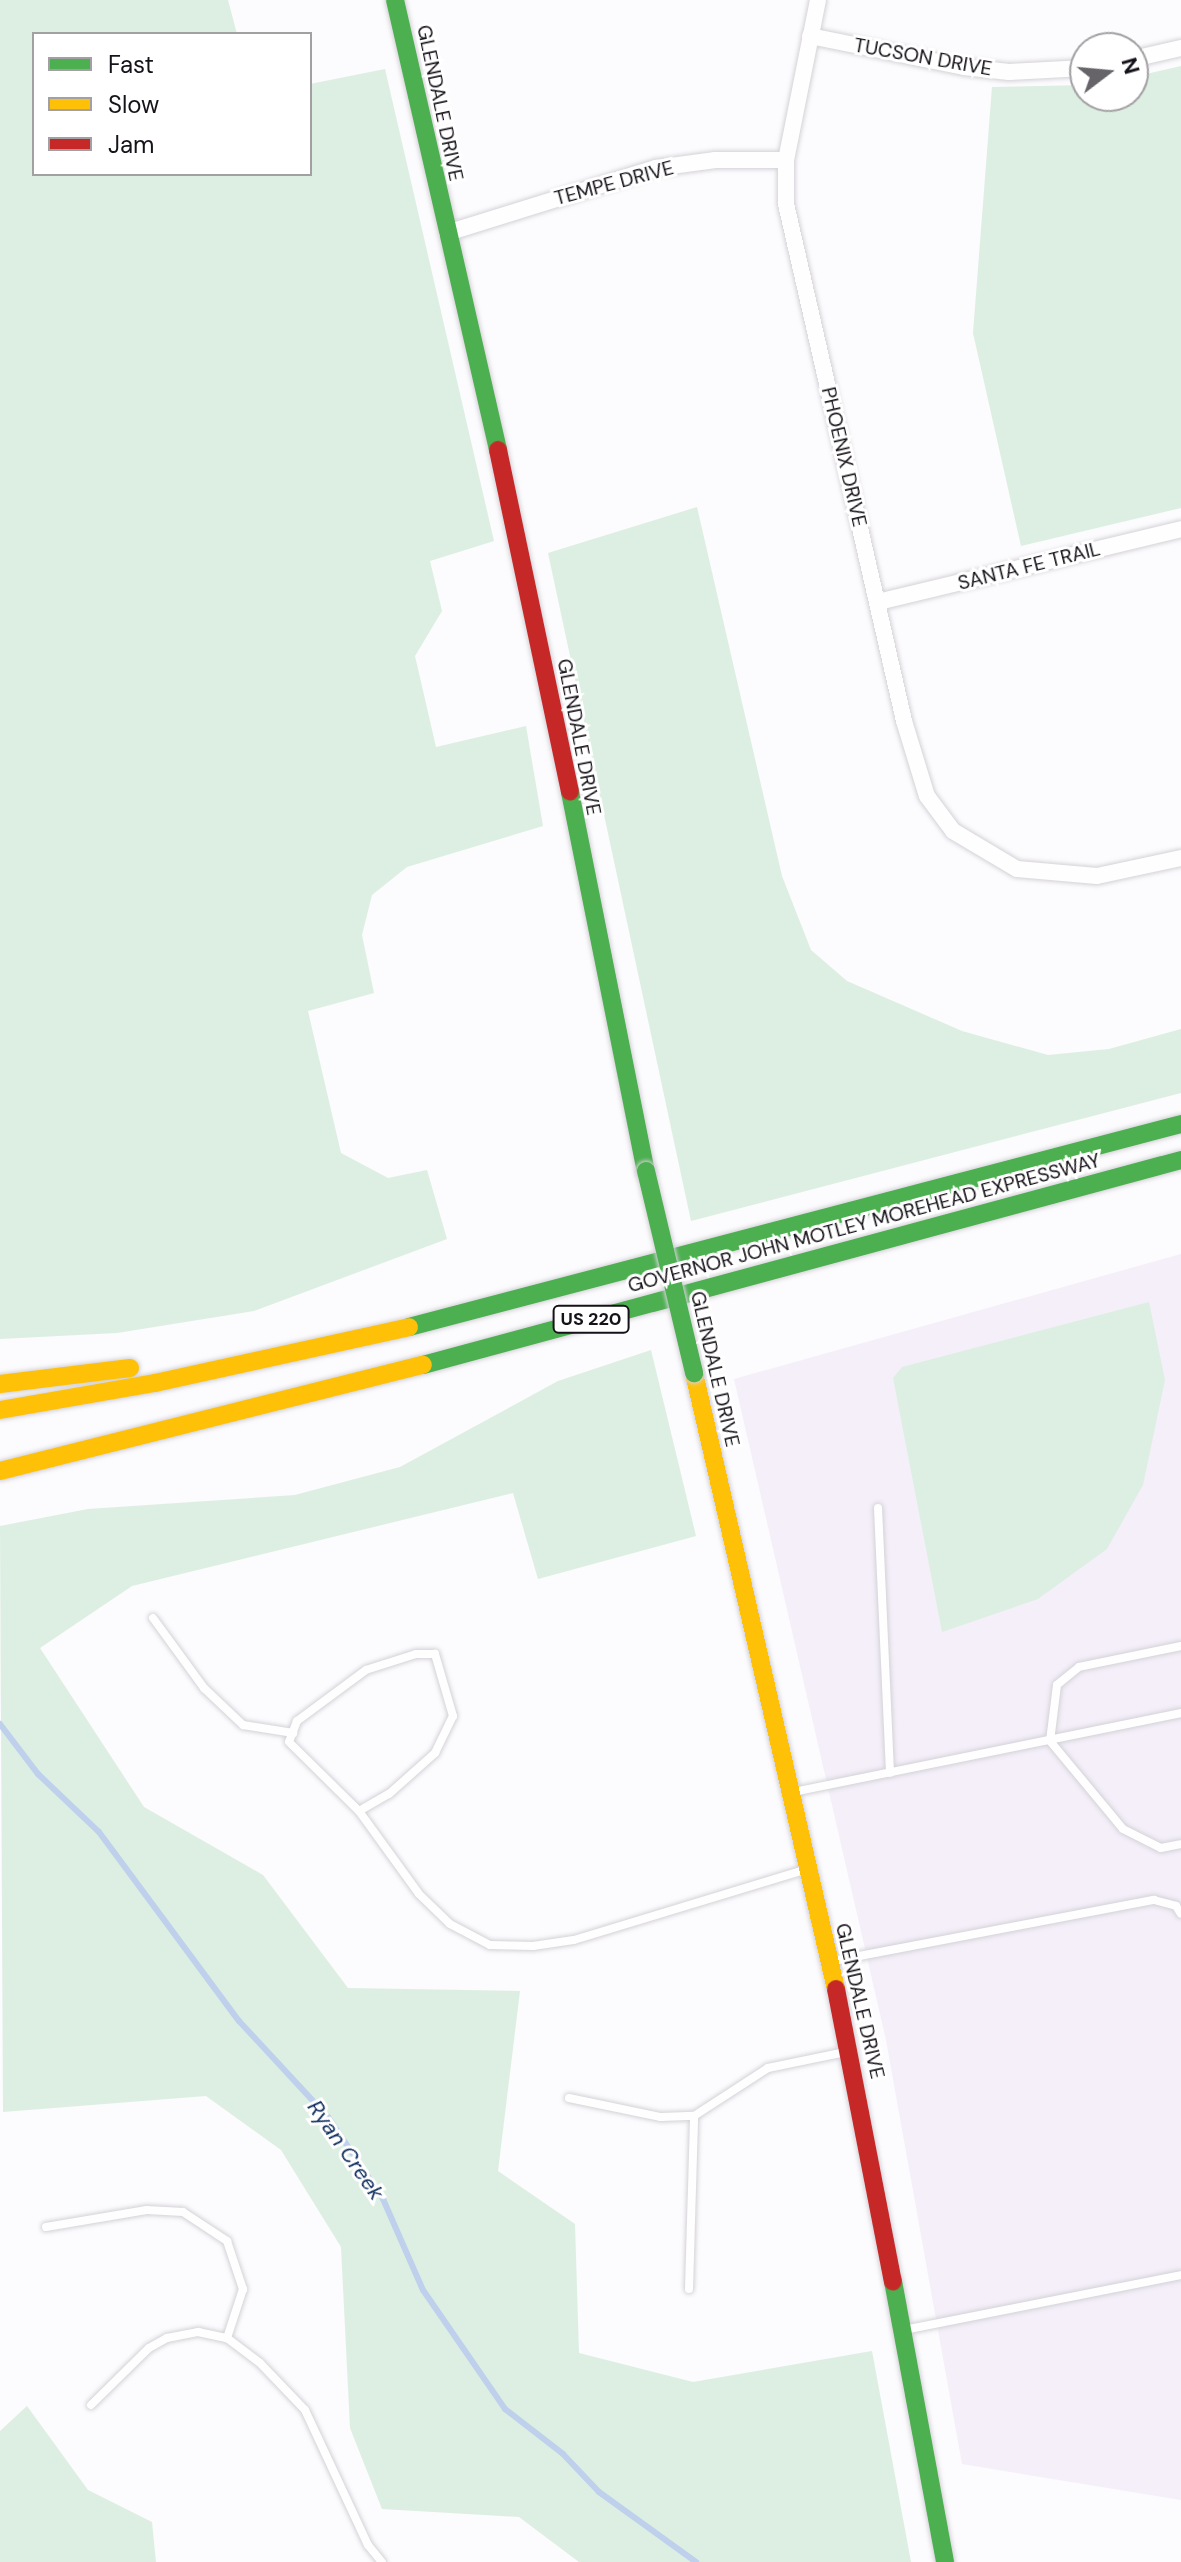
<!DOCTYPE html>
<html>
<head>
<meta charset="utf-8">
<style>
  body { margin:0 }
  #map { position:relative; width:1181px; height:2562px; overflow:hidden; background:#fcfbfd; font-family:"DM Sans",sans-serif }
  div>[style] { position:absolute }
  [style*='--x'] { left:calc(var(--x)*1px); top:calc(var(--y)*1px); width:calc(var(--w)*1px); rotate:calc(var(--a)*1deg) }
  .built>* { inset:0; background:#f4eff9 }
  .green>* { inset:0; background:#ddefe2 }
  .stream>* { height:6px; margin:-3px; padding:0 3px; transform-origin:3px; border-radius:3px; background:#bed0ec }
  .roads { filter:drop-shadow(0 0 2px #d4d2d7) drop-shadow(0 0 2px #d4d2d7) }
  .lane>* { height:8px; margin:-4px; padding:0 4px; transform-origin:4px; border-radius:4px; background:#fffeff }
  .street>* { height:16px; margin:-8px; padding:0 8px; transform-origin:8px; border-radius:8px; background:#fffeff }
  .fast>* { height:18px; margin:-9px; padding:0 9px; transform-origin:9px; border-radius:9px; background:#4caf50 }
  .slow>* { height:18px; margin:-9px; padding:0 9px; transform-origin:9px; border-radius:9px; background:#ffc107 }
  .jam>* { height:18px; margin:-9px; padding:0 9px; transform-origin:9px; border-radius:9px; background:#c62828 }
  .bridges { filter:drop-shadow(0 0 2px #d4d2d7) drop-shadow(0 0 2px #d4d2d7) }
  .fast-bridge>* { height:18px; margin:-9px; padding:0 9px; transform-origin:9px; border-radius:9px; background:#4caf50 }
  span { translate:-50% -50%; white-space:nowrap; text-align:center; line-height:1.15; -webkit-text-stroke:6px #fff; paint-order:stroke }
  .shield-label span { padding:2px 6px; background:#fff; border:2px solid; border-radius:6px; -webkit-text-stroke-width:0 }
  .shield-label { font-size:18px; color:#161219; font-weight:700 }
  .street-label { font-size:20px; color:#161219 }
  .water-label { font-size:22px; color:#0d2b5c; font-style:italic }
  .legend { position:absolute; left:32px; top:32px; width:280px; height:144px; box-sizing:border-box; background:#fff; border:2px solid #a2a0a3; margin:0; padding:10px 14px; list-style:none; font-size:24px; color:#161219 }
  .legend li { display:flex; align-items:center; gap:16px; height:40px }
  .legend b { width:40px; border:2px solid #a2a0a3 }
  .north { position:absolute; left:1069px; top:32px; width:80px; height:80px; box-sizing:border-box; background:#fff; border:2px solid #a2a0a3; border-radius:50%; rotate:74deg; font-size:22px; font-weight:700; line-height:32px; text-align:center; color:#161219 }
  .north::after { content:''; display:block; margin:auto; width:28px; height:36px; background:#666469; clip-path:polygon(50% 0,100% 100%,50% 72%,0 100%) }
</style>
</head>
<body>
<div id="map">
  <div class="built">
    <i style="clip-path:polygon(1181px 1254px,1181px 2500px,962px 2464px,886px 2040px,734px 1379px)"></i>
  </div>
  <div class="green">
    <i style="clip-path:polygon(0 0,228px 0,237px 34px,34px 34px,34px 174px,310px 174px,310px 84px,385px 69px,494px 541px,430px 561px,442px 611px,415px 656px,436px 747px,526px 726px,543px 826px,407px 867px,372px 895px,362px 935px,374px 993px,308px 1011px,341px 1153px,388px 1178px,427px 1170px,447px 1239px,254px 1311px,117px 1333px,0 1339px)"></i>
    <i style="clip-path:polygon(1181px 66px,1181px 508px,1021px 546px,973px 333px,992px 87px,1085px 85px,1085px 96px,1133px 96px,1133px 77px)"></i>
    <i style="clip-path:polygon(697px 507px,782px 876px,811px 950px,847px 981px,962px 1031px,1048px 1055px,1109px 1049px,1181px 1029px,1181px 1093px,691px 1221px,548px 553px)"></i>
    <i style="clip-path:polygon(1149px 1302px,1165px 1380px,1143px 1485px,1107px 1549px,1038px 1599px,942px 1632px,893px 1378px,902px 1367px)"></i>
    <i style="clip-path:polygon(651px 1350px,696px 1536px,538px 1579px,513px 1493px,132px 1586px,40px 1648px,144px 1807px,263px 1875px,348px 1988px,520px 1991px,498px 2171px,575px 2224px,579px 2353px,693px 2382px,872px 2351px,911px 2562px,579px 2562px,519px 2517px,382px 2509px,350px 2428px,341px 2247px,281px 2150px,206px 2096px,3px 2112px,0 1526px,88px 1509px,295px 1495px,400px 1467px,558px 1381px)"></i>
    <i style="clip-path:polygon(27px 2406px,88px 2490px,152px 2522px,156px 2562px,0 2562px,0 2431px)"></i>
  </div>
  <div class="stream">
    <i style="--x:0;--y:1724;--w:63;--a:52.8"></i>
    <i style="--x:38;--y:1774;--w:84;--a:43.6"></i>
    <i style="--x:99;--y:1832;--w:235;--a:53.5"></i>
    <i style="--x:239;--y:2021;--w:131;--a:47.2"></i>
    <i style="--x:328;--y:2117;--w:99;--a:56.1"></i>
    <i style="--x:383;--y:2199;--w:99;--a:66.3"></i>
    <i style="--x:423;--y:2290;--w:145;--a:55.4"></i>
    <i style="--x:505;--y:2409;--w:73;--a:37.8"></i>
    <i style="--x:563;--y:2454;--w:52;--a:46.5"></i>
    <i style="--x:599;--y:2492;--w:120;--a:35.8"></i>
  </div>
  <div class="roads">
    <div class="lane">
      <i style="--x:878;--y:1508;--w:265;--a:87.4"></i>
      <i style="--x:153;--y:1618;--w:87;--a:53.9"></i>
      <i style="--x:204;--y:1688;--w:54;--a:43.5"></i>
      <i style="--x:243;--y:1725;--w:51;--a:9.1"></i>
      <i style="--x:1181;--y:1646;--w:104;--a:168.4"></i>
      <i style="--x:1079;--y:1667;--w:28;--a:141"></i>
      <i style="--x:1057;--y:1685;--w:56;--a:97.1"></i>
      <i style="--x:1050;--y:1741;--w:114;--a:50.3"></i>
      <i style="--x:1123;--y:1829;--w:42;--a:26.6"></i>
      <i style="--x:1161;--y:1848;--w:20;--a:-11"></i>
      <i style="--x:793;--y:1792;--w:396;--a:-11.5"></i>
      <i style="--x:359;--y:1811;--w:34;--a:-30"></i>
      <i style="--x:389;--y:1794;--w:62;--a:-41.7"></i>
      <i style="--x:435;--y:1753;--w:41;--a:-64.1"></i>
      <i style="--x:453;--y:1716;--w:65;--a:-106.2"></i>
      <i style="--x:435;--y:1654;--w:19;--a:180"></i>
      <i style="--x:416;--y:1654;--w:52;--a:162.3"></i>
      <i style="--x:366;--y:1670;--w:86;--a:143.5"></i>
      <i style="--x:297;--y:1721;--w:22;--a:111"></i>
      <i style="--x:289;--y:1742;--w:98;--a:44.6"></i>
      <i style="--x:359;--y:1811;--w:102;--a:54.1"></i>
      <i style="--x:419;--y:1894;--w:43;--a:44.1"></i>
      <i style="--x:450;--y:1924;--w:45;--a:27.7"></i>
      <i style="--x:490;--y:1945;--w:43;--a:1.3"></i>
      <i style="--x:533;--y:1946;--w:41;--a:-8.3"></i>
      <i style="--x:574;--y:1940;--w:241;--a:-16.9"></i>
      <i style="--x:833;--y:1961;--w:327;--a:-10.8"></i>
      <i style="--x:1154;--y:1900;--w:23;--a:15"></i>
      <i style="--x:1176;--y:1906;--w:9;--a:58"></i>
      <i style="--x:569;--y:2098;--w:94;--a:11.7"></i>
      <i style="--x:661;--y:2117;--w:33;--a:-2"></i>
      <i style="--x:46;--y:2227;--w:102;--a:-9.6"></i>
      <i style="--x:147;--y:2210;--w:36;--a:3"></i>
      <i style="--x:183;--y:2212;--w:53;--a:33.4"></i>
      <i style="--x:227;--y:2241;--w:51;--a:71.6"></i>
      <i style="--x:243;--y:2289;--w:52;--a:108.1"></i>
      <i style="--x:689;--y:2289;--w:173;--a:-88.3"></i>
      <i style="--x:694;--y:2116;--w:88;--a:-33"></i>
      <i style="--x:768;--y:2068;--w:84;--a:-11.7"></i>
      <i style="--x:904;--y:2330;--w:282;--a:-11.2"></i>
      <i style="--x:91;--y:2405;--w:81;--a:-44.5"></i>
      <i style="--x:149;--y:2348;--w:21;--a:-29"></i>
      <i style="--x:167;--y:2338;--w:32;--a:-11"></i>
      <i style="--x:198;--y:2332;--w:30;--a:12"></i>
      <i style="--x:227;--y:2338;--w:41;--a:37.1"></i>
      <i style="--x:260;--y:2363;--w:65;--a:46.2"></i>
      <i style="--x:305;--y:2410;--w:149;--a:65"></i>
      <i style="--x:368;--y:2545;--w:22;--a:51"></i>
    </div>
    <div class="street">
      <i style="--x:818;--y:0;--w:163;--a:101.3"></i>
      <i style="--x:786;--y:160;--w:44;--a:90"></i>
      <i style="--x:786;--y:204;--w:530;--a:77.14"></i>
      <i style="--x:904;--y:721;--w:78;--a:73"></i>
      <i style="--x:927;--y:796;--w:44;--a:53.4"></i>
      <i style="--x:953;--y:831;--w:74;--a:30.7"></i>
      <i style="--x:1017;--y:869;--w:80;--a:5"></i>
      <i style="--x:1097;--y:876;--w:86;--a:-12.1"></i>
      <i style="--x:810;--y:36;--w:157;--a:11.4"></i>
      <i style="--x:964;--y:67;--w:45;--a:6.3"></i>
      <i style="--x:1009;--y:72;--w:76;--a:-3"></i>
      <i style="--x:1133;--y:59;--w:49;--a:-12.9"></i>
      <i style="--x:447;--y:233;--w:219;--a:-17.3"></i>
      <i style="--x:656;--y:168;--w:60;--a:-7.7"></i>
      <i style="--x:715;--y:160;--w:71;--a:0"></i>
      <i style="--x:878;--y:602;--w:312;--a:-13.5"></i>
    </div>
    <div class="fast">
      <i style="--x:395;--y:0;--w:462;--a:77.1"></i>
      <i style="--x:570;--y:792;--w:387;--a:78.7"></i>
      <i style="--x:409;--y:1327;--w:798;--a:-14.73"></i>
      <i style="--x:423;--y:1365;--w:785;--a:-15.13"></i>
      <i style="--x:893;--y:2281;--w:286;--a:79.5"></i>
    </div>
    <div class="slow">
      <i style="--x:694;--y:1373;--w:632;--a:77.02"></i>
      <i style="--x:0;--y:1384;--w:131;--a:-7"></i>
      <i style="--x:0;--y:1410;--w:157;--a:-9.9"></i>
      <i style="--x:155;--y:1383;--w:260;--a:-12.4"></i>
      <i style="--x:0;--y:1471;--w:436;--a:-14.1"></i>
    </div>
    <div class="jam">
      <i style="--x:498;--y:450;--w:349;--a:78.1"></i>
      <i style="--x:836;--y:1989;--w:298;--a:79"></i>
    </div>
  </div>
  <div class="bridges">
    <div class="fast-bridge">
      <i style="--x:646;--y:1171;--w:208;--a:76.6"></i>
    </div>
  </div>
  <div class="shield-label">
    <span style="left:591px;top:1319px">US 220</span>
  </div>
  <div class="street-label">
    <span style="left:923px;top:57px;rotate:10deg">TUCSON DRIVE</span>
    <span style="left:440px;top:103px;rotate:78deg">GLENDALE DRIVE</span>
    <span style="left:614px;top:183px;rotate:-15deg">TEMPE DRIVE</span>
    <span style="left:844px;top:457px;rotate:77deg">PHOENIX DRIVE</span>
    <span style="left:1029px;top:566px;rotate:-14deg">SANTA FE TRAIL</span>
    <span style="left:579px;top:737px;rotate:79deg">GLENDALE DRIVE</span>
    <span style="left:864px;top:1223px;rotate:-15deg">GOVERNOR JOHN MOTLEY MOREHEAD EXPRESSWAY</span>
    <span style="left:715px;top:1369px;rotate:77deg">GLENDALE DRIVE</span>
    <span style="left:860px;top:2001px;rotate:77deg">GLENDALE DRIVE</span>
  </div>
  <div class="water-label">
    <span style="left:346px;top:2150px;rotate:55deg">Ryan Creek</span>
  </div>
  <ul class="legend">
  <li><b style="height:10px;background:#4caf50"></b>Fast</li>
  <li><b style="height:10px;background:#ffc107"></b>Slow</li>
  <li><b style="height:10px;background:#c62828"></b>Jam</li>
  </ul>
  <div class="north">N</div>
</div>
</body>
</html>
